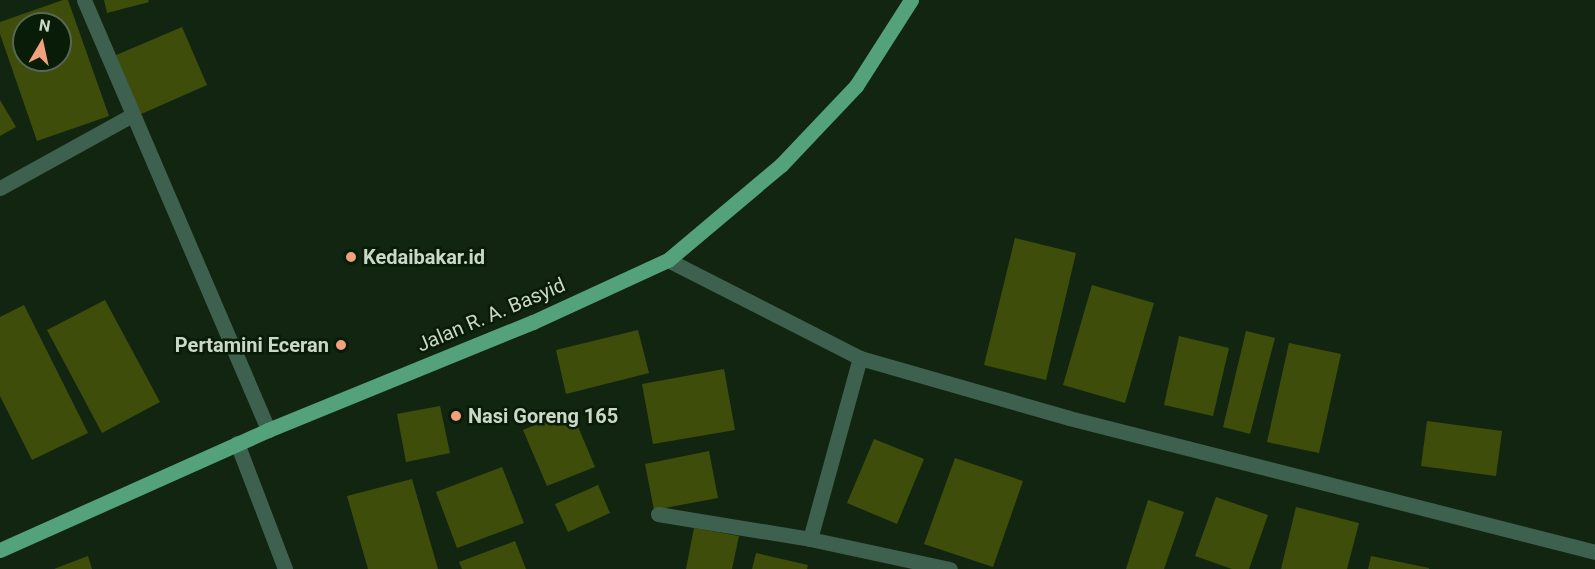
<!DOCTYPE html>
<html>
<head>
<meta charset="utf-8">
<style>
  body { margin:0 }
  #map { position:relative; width:1595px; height:569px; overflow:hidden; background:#122510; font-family:Roboto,sans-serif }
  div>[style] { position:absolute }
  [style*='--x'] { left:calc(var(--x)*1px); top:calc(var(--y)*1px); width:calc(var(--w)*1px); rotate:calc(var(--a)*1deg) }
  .building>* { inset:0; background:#3e4e0a }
  .minor>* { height:15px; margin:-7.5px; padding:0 7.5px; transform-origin:7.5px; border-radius:7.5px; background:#3d614e }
  .major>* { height:15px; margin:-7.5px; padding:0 7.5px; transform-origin:7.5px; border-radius:7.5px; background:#53a27c }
  .dots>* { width:16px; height:16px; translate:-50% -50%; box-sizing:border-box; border:3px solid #081c07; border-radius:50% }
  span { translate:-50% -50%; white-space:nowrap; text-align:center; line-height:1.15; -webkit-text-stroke:5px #081c07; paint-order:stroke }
  .poi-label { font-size:20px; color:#cbd8c9; font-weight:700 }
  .left { translate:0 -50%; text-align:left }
  .right { translate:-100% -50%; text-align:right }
  .street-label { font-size:20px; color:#cbd8c9 }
  .north { position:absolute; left:12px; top:12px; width:60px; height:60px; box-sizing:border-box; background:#081c07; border:2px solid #566755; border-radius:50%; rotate:9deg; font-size:16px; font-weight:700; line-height:24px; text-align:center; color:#cbd8c9 }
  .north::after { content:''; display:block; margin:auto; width:21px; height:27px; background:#f1a17c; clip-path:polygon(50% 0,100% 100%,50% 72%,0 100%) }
</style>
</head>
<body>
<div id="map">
  <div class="building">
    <i style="clip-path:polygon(evenodd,63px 0,68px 0,109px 116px,37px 141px,0 34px,0 22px,63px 0,24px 24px,60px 24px,60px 60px,24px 60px,24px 24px)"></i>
    <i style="clip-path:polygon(104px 0,148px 0,149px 2px,107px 13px)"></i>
    <i style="clip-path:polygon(182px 27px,207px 85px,139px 115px,114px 56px)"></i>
    <i style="clip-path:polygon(0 100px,16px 127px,0 136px)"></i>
    <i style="clip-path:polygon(1015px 238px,1076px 253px,1046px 380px,984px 365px)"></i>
    <i style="clip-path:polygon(1092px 285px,1154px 303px,1125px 403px,1063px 385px)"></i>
    <i style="clip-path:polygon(105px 300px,160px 402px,102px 433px,47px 330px)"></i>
    <i style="clip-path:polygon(24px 305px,88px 433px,32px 460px,0 396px,0 317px)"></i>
    <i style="clip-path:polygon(638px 330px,649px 373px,566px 394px,556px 350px)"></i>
    <i style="clip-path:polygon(1246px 331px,1275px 338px,1250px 434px,1223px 427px)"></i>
    <i style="clip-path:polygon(1179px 336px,1229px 348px,1213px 416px,1164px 405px)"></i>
    <i style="clip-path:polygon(1289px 343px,1341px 354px,1319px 453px,1267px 442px)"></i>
    <i style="clip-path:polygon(724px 369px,735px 430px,653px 444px,642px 384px)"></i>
    <i style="clip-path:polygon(440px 406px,450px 453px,406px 462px,397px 414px)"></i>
    <i style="clip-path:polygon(571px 410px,595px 467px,547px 486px,523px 430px)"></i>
    <i style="clip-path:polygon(1427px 421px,1502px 431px,1496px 476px,1421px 466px)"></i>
    <i style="clip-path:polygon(874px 439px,924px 459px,897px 524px,847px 503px)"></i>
    <i style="clip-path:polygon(709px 451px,718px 498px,654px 510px,645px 464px)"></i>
    <i style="clip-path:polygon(955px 458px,1023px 481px,993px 567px,924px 544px)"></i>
    <i style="clip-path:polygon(502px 467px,524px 523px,457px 548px,436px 492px)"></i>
    <i style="clip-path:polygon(412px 479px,438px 569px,368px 569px,347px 496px)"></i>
    <i style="clip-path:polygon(598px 485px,610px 513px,568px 532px,555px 504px)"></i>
    <i style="clip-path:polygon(1216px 497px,1268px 515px,1249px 569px,1232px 569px,1195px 556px)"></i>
    <i style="clip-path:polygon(1148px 500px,1184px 512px,1164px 569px,1126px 569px)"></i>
    <i style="clip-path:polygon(1296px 507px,1359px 523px,1347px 569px,1281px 569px)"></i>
    <i style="clip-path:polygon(694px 528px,739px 536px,732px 569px,686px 569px)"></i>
    <i style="clip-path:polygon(515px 541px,526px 569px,462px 569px,459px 562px)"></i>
    <i style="clip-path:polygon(756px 553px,808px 565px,807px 569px,752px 569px)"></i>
    <i style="clip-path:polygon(88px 556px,92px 569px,54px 569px)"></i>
    <i style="clip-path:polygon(1371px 556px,1429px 568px,1429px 569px,1368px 569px)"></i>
  </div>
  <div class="minor">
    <i style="--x:84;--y:0;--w:468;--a:66.8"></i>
    <i style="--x:0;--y:188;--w:151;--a:-28.9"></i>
    <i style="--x:668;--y:260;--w:216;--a:27"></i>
    <i style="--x:860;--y:358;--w:217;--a:16"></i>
    <i style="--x:1069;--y:418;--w:543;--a:14.29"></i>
    <i style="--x:237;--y:443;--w:135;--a:69.1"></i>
    <i style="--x:658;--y:514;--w:154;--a:9.3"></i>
    <i style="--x:810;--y:539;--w:143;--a:12.1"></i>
    <i style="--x:810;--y:539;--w:188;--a:-74.6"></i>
  </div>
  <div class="major">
    <i style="--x:0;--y:550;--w:294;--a:-24.1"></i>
    <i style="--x:268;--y:430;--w:286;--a:-22.2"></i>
    <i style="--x:533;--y:322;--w:149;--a:-24.7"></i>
    <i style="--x:668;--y:260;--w:148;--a:-40.1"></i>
    <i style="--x:781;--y:165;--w:109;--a:-46.5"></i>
    <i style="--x:856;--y:86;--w:102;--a:-57.4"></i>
  </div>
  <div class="dots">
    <i style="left:351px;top:257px;background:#f1a17c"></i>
    <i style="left:341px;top:345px;background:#f1a17c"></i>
    <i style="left:456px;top:416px;background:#f1a17c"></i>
  </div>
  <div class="poi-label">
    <span class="left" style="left:363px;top:257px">Kedaibakar.id</span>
    <span class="right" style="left:329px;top:345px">Pertamini Eceran</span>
    <span class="left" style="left:468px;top:416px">Nasi Goreng 165</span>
  </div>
  <div class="street-label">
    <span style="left:491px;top:315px;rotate:-23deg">Jalan R. A. Basyid</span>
  </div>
  <div class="north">N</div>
</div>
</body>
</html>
